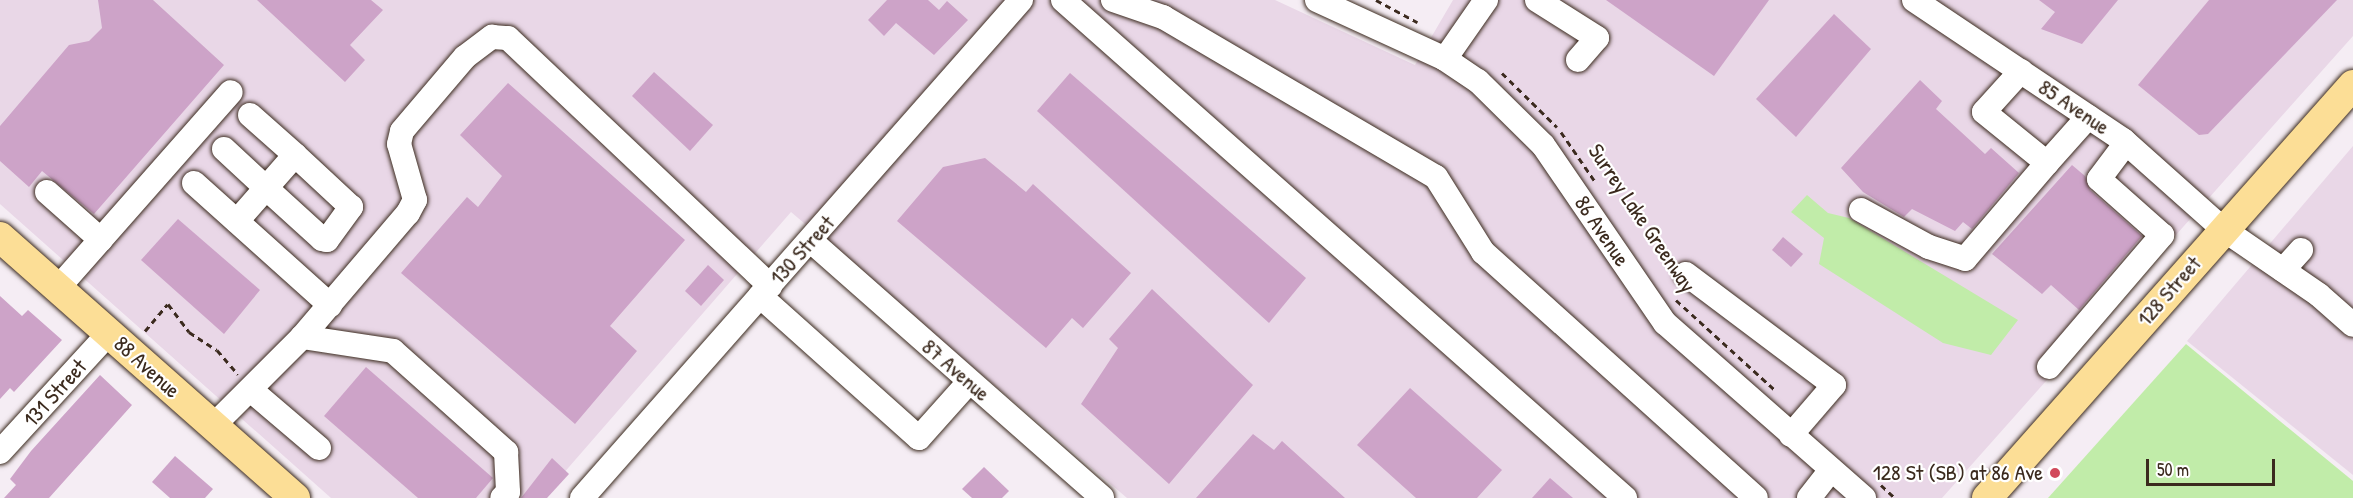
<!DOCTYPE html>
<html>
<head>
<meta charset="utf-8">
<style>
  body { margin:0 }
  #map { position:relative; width:2353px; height:498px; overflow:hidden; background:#f5edf4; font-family:"Patrick Hand",sans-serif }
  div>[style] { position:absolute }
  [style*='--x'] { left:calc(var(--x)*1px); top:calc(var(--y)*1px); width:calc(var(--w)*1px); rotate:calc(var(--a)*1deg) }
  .built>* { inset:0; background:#e9d7e7 }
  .green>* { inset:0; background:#c1eca9 }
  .building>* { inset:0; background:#cda3c8 }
  .path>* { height:3px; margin-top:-1.5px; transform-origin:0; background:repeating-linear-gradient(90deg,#3b2a1e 0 6px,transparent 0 10.5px) }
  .roads { filter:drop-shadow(0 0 2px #3b2a1e) drop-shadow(0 0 2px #3b2a1e) }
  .minor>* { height:24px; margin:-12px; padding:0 12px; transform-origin:12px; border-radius:12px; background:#fff }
  .major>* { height:30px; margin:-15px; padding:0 15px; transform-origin:15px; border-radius:15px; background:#fcde96 }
  .dots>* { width:16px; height:16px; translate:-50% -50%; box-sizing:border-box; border:3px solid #fff; border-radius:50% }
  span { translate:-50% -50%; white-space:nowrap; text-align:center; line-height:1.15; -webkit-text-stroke:4.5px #fff; paint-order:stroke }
  .street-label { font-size:22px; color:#3b2a1e }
  .poi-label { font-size:22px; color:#3b2a1e }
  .right { translate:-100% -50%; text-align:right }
  .scale { position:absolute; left:2146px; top:459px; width:129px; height:27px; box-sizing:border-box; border:3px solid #3b2a1e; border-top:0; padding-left:8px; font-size:18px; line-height:21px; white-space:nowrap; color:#3b2a1e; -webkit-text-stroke:4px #fff; paint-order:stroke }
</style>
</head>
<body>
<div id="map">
  <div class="built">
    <i style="clip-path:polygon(0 0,1275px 0,1415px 65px,1453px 0,2353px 0,2353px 36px,1942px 498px,1127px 498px,791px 212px,542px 498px,331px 498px,0 204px)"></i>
    <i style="clip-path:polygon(2353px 146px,2353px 475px,2187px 341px)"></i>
  </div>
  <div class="green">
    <i style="clip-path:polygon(1807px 195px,1828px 213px,1849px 218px,2018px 320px,1991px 355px,1943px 343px,1819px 264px,1824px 238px,1791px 212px)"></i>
    <i style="clip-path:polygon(2186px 344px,2353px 481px,2353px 498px,2048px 498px)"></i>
  </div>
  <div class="building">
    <i style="clip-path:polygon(98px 0,153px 0,224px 65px,94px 214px,42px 171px,29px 187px,0 161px,0 126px,69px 45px,89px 41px,102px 28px)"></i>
    <i style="clip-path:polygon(257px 0,371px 0,383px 10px,350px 45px,365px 60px,345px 82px)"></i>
    <i style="clip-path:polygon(887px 0,928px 0,939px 10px,947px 1px,968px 20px,934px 55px,896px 23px,884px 36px,868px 20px)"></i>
    <i style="clip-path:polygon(1606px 0,1769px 0,1714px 76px)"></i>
    <i style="clip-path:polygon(2039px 0,2118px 0,2082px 44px,2041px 29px,2055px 12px)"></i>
    <i style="clip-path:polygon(2209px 0,2337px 0,2208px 134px,2199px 135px,2138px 85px)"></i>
    <i style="clip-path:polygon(1834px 14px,1871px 49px,1796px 137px,1756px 99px)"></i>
    <i style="clip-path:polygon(654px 72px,713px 125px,690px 151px,632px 96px)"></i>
    <i style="clip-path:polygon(1070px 73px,1306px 278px,1269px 323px,1037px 111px)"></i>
    <i style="clip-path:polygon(1920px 80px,1942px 101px,1936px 109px,1985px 154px,1991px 148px,2019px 173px,1972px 229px,1963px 222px,1955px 231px,1912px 209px,1904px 217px,1863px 192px,1841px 168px)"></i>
    <i style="clip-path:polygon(508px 83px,685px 240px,610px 326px,637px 351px,575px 424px,401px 273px,467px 197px,478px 207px,502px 176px,460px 135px)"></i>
    <i style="clip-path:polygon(985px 158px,1026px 192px,1033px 184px,1131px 273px,1083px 328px,1072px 318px,1046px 348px,897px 221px,943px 167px)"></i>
    <i style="clip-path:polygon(2072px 165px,2085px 176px,2090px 190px,2142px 236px,2079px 310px,2051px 285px,2042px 294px,1992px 254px)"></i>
    <i style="clip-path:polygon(178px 219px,260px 290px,224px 334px,141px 260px)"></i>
    <i style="clip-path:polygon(1783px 237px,1803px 254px,1791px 267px,1772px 250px)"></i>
    <i style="clip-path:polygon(708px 265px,724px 280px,701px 306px,685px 291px)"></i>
    <i style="clip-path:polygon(1152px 289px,1253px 385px,1169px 484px,1081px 404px,1118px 348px,1109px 339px)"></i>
    <i style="clip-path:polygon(0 296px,22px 316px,28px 310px,62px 340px,14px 392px,10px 388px,0 399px)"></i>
    <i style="clip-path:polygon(366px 367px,493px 478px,476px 498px,418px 498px,324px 416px)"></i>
    <i style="clip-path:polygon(100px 375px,132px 405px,49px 498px,4px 498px,16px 485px,10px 479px,31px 451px)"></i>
    <i style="clip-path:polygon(1410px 388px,1502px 470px,1477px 498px,1416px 498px,1357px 445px)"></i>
    <i style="clip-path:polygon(1253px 434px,1274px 450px,1282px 441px,1345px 498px,1196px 498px)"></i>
    <i style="clip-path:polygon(175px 456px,213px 489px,205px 498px,170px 498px,152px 482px)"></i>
    <i style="clip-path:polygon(552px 458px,569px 474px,547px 498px,521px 498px)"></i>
    <i style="clip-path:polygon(984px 467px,1009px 491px,1002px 498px,972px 498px,962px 489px)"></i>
    <i style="clip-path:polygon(1550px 478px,1573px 498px,1532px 498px)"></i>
  </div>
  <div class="path">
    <i style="--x:1376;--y:0;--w:47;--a:28.2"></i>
    <i style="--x:1502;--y:73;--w:77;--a:44.5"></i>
    <i style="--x:1561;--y:132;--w:62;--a:55.5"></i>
    <i style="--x:1676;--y:300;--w:134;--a:42.3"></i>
    <i style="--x:145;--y:331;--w:35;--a:-50"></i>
    <i style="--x:168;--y:304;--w:35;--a:53"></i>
    <i style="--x:189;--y:332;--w:33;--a:33"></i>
    <i style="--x:217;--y:350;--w:32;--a:49"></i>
    <i style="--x:1881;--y:485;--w:19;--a:43"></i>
  </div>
  <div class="roads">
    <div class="minor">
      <i style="--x:1063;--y:0;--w:751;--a:41.54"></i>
      <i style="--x:1113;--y:0;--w:53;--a:18.8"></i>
      <i style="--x:1163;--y:17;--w:316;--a:30.4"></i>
      <i style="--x:1436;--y:177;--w:89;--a:57.9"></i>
      <i style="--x:1483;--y:252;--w:367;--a:42"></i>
      <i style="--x:1317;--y:0;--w:141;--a:24.7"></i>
      <i style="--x:1445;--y:59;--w:40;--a:34"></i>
      <i style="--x:1478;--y:81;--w:91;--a:44.6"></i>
      <i style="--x:1543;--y:145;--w:216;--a:55.6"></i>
      <i style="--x:1665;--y:323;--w:265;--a:41.3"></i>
      <i style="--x:1537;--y:0;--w:71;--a:32.3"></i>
      <i style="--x:1597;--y:38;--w:29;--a:131"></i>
      <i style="--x:1914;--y:0;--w:252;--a:33.8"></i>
      <i style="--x:2123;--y:140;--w:134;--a:41.7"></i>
      <i style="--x:2223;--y:229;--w:116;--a:34.5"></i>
      <i style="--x:2319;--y:295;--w:45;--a:41.4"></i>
      <i style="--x:1445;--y:59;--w:72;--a:-55.2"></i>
      <i style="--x:2021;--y:71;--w:55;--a:132.1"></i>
      <i style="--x:1984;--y:112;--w:81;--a:39"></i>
      <i style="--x:2047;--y:163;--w:62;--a:-48.3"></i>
      <i style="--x:250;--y:115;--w:60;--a:41.6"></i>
      <i style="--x:224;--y:149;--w:57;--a:42.9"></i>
      <i style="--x:266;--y:188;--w:76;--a:42.3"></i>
      <i style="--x:322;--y:239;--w:5;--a:11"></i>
      <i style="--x:327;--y:240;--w:41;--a:-54"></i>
      <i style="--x:351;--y:207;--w:76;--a:-137.1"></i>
      <i style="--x:295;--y:155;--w:88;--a:131.3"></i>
      <i style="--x:194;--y:183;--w:183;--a:41.9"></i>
      <i style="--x:47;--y:192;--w:72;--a:41.6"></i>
      <i style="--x:1861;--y:210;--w:77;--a:28.6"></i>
      <i style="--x:1929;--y:247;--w:38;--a:18"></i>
      <i style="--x:1965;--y:259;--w:126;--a:-49.5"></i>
      <i style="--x:811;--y:241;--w:388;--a:41.4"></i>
      <i style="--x:2283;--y:270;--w:27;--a:-48"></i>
      <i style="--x:1686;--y:274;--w:185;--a:36.9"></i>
      <i style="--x:1834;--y:385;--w:66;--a:130.7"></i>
      <i style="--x:58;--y:288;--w:261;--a:-48.6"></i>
      <i style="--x:760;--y:296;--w:213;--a:41.8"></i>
      <i style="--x:919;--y:438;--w:75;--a:-48.2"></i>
      <i style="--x:302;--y:337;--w:92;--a:8.7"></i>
      <i style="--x:393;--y:351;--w:152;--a:41.8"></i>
      <i style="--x:506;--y:452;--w:40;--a:87.1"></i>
      <i style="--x:508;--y:492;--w:8;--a:135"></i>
      <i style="--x:2049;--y:367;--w:174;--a:-49.4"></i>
      <i style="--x:2162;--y:235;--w:84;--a:-138.4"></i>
      <i style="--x:2099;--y:179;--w:45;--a:-53.1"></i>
      <i style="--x:252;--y:391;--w:88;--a:40.4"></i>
      <i style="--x:213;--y:426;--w:126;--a:-45"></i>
      <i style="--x:302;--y:337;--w:163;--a:-49.5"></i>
      <i style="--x:408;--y:213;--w:15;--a:-62"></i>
      <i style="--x:415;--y:200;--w:58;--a:-105.9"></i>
      <i style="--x:399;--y:144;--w:13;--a:-77"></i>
      <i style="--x:402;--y:131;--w:97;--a:-49.6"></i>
      <i style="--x:465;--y:57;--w:34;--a:-37"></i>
      <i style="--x:492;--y:37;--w:16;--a:4"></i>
      <i style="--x:508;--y:38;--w:361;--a:43.4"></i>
      <i style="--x:0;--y:452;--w:161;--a:-47.5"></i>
      <i style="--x:582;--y:498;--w:664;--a:-48.6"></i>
      <i style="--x:1809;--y:498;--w:36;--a:-52"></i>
    </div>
    <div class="major">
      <i style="--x:0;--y:237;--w:394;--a:41.5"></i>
      <i style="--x:1987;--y:498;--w:552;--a:-48.45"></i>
    </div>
  </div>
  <div class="dots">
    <i style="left:2055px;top:473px;background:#d1495b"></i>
  </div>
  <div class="street-label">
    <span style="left:2074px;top:107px;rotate:34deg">85 Avenue</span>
    <span style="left:1642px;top:218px;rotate:56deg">Surrey Lake Greenway</span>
    <span style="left:1602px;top:231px;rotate:56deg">86 Avenue</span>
    <span style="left:802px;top:250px;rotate:-48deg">130 Street</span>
    <span style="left:2169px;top:291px;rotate:-49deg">128 Street</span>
    <span style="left:147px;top:367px;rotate:42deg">88 Avenue</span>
    <span style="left:956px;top:370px;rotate:41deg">87 Avenue</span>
    <span style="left:55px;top:393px;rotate:-48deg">131 Street</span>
  </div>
  <div class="poi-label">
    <span class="right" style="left:2043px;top:473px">128 St (SB) at 86 Ave</span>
  </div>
  <div class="scale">50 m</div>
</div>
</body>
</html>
